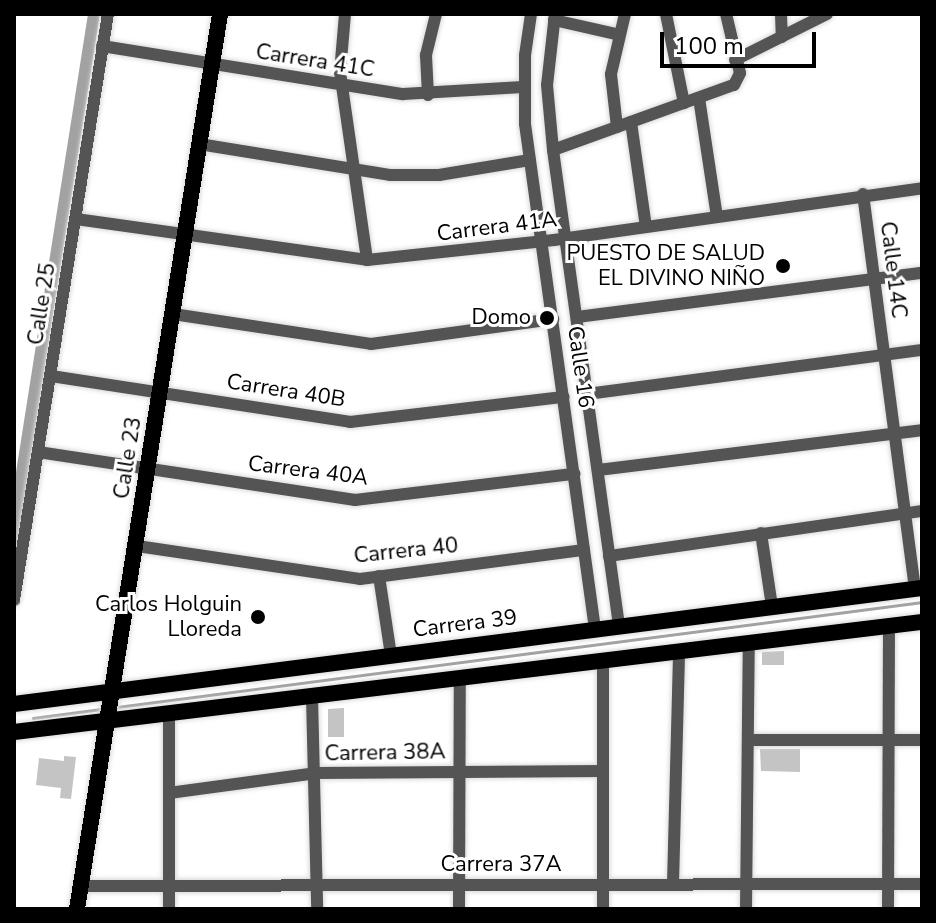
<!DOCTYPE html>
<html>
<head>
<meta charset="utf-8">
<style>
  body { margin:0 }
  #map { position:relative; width:936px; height:923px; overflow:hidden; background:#fff; font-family:"Nunito Sans",sans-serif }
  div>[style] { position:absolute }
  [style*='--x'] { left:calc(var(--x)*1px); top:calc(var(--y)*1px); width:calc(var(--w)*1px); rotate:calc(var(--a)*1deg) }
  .water>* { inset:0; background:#a2a2a2 }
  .stream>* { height:3px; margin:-1.5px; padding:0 1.5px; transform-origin:1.5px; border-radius:1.5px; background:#a2a2a2 }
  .building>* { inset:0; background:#c4c4c4 }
  .roads { filter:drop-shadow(0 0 2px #dbdbdb) drop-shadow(0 0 2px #dbdbdb) }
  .minor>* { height:12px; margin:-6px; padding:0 6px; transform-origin:6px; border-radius:6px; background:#545454 }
  .major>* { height:16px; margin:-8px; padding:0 8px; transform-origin:8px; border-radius:8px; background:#000 }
  .dots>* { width:22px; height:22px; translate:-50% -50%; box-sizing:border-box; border:4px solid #fff; border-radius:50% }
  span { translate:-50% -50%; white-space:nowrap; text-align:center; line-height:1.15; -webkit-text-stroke:6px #fff; paint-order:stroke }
  .street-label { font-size:22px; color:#000 }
  .poi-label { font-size:22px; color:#000 }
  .right { translate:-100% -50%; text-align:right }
  .frame { position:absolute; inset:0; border:16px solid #000; pointer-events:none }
  .scale { position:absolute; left:660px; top:32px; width:156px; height:36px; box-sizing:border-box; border:4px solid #000; border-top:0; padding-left:10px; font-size:24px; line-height:28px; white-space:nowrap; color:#000; -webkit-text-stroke:6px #fff; paint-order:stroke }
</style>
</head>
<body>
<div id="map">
  <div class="water">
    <i style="clip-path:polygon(88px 14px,100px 14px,14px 563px,14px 485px)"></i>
  </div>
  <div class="stream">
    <i style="--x:117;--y:707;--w:812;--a:-7.43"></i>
    <i style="--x:33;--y:718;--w:69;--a:-7.5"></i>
  </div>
  <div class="building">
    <i style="clip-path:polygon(784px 651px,784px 665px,762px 665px,762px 652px)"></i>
    <i style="clip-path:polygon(344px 708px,344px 737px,328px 737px,328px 709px)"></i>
    <i style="clip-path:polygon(800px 749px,800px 772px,761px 771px,760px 749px)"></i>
    <i style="clip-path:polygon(64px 756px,76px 757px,71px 799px,60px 798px,61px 788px,36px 785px,39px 758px,64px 761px)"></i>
  </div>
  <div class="roads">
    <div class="minor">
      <i style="--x:345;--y:14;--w:58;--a:94.9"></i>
      <i style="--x:340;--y:72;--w:190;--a:81.8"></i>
      <i style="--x:531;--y:14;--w:41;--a:98.3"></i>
      <i style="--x:525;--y:55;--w:69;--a:90"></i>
      <i style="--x:525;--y:124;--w:510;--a:82.11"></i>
      <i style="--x:555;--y:14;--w:71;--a:96.4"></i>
      <i style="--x:547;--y:85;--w:65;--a:84.7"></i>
      <i style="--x:553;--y:150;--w:481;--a:82.1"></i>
      <i style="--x:666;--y:14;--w:91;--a:78.6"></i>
      <i style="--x:781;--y:14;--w:23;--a:88"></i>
      <i style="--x:554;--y:20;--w:64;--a:12.7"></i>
      <i style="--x:102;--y:46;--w:305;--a:9.1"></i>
      <i style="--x:403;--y:94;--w:120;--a:-3.3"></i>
      <i style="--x:735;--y:60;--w:103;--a:-26.6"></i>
      <i style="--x:428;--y:95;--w:40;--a:-92.9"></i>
      <i style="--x:426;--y:55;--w:42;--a:-76.3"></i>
      <i style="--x:699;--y:98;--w:120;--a:81.4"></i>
      <i style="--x:631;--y:122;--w:106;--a:81.9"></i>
      <i style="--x:617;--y:127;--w:53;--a:-96.5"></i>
      <i style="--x:611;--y:74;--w:62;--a:-76.9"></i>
      <i style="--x:199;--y:144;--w:193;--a:9.2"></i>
      <i style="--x:390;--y:175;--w:49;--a:0"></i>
      <i style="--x:439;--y:175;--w:92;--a:-9.4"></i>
      <i style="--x:553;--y:150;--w:192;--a:-19.8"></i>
      <i style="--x:734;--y:85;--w:13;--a:-63"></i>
      <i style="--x:740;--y:73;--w:61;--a:-103.3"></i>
      <i style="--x:863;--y:194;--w:398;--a:82.5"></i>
      <i style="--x:76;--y:219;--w:294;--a:8"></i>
      <i style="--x:367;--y:260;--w:188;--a:-6.1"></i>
      <i style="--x:554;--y:240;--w:372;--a:-8"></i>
      <i style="--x:173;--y:314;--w:200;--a:8.6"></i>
      <i style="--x:371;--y:344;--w:184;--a:-7.8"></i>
      <i style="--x:577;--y:317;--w:348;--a:-7.3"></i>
      <i style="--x:51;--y:376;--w:303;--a:8.7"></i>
      <i style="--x:350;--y:422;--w:215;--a:-6.7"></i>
      <i style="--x:587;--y:394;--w:338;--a:-7.5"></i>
      <i style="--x:38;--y:452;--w:321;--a:8.6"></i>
      <i style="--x:355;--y:500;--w:221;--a:-6.8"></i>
      <i style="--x:598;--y:470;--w:326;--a:-7"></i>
      <i style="--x:761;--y:533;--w:75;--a:81.5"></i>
      <i style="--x:137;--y:546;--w:225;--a:8.4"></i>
      <i style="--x:360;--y:579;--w:226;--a:-7.4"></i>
      <i style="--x:609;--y:556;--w:316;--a:-8.2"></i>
      <i style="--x:379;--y:576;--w:80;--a:81.4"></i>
      <i style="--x:14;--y:600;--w:593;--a:-80.89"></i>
      <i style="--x:312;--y:697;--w:212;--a:88.6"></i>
      <i style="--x:169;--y:714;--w:195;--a:90"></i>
      <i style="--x:748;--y:740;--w:174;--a:0"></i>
      <i style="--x:169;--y:793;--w:149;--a:-7.7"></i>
      <i style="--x:317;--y:773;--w:286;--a:-0.4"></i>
      <i style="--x:673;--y:884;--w:232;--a:-88.5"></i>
      <i style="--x:80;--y:886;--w:842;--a:-0.14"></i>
      <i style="--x:459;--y:909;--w:230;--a:-89.8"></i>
      <i style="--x:603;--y:909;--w:248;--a:-90"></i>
      <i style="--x:746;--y:909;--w:266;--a:-89.4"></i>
      <i style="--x:888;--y:909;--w:282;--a:-89.8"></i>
    </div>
    <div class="major">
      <i style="--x:14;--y:704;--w:915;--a:-7.28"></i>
      <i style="--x:14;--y:732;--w:915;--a:-6.91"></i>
      <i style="--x:77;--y:909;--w:906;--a:-80.92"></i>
    </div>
  </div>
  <div class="dots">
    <i style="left:783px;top:266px;background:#000"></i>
    <i style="left:547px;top:318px;background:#000"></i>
    <i style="left:258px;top:617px;background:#000"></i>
  </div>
  <div class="street-label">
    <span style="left:315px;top:61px;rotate:9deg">Carrera 41C</span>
    <span style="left:497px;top:227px;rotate:-7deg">Carrera 41A</span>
    <span style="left:893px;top:270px;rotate:83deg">Calle 14C</span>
    <span style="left:42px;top:304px;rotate:-81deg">Calle 25</span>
    <span style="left:580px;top:367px;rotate:82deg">Calle 16</span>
    <span style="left:286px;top:391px;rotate:9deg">Carrera 40B</span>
    <span style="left:128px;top:458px;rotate:-81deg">Calle 23</span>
    <span style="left:308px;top:471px;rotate:7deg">Carrera 40A</span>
    <span style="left:406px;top:551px;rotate:-6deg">Carrera 40</span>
    <span style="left:465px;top:624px;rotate:-7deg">Carrera 39</span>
    <span style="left:385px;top:753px;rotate:-1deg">Carrera 38A</span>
    <span style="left:501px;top:865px">Carrera 37A</span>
  </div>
  <div class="poi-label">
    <span class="right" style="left:765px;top:266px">PUESTO DE SALUD<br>EL DIVINO NIÑO</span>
    <span class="right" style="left:531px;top:318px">Domo</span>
    <span class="right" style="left:242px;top:617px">Carlos Holguin<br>Lloreda</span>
  </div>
  <div class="frame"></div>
  <div class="scale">100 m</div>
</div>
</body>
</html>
